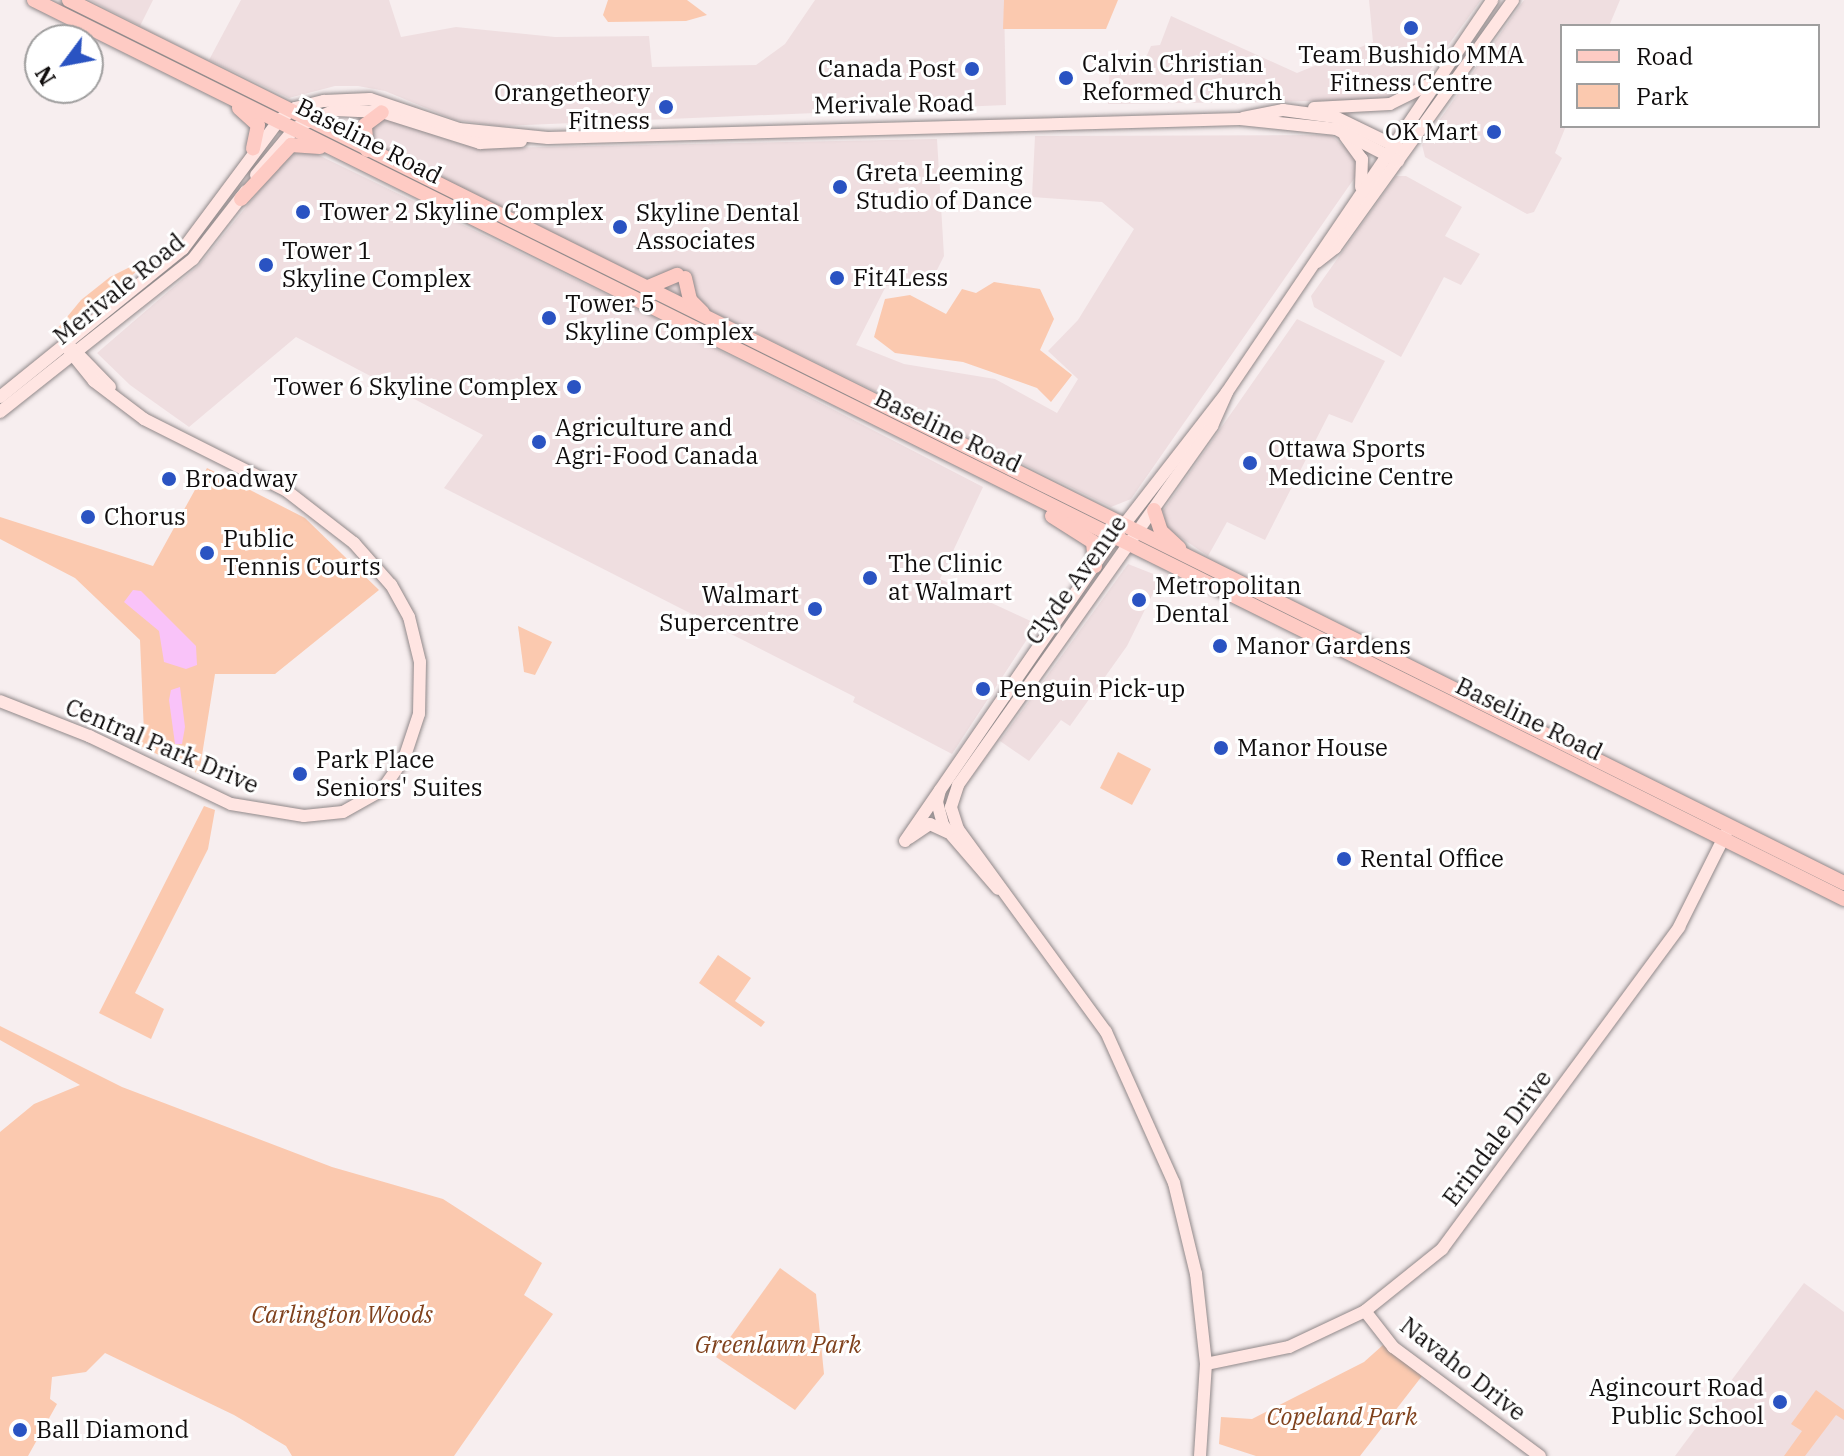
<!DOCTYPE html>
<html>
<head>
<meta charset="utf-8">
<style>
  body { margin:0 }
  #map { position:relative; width:1844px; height:1456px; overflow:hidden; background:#f7eeef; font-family:"IBM Plex Serif",serif }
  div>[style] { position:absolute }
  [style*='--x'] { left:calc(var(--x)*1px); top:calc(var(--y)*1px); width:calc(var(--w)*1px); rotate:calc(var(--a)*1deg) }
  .built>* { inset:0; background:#efdee0 }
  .green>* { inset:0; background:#fbc9af }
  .water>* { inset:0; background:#f9c3f9 }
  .roads { filter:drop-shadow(0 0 2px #91898a) drop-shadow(0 0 2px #91898a) }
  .secondary>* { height:12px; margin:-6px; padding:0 6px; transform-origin:6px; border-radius:6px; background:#ffe5e2 }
  .primary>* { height:14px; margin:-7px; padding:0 7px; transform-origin:7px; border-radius:7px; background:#fecbc4 }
  .dots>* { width:22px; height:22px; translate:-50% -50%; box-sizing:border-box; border:4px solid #fff; border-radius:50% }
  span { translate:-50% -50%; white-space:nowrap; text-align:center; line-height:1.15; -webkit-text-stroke:6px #fff; paint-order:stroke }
  .poi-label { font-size:24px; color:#100d0d }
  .left { translate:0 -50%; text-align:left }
  .right { translate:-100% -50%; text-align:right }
  .street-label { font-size:24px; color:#100d0d }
  .park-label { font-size:24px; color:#80421d; font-style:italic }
  .legend { position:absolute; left:1560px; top:24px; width:260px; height:104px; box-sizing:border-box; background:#fff; border:2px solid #9f9e9e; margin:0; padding:10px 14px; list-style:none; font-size:24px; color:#100d0d }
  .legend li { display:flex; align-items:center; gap:16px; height:40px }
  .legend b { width:40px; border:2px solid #9f9e9e }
  .north { position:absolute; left:24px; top:24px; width:80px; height:80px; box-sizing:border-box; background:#fff; border:2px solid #9f9e9e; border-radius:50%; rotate:238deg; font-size:22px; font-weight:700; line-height:32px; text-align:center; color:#100d0d }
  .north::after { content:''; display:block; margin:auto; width:28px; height:36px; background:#2a53c2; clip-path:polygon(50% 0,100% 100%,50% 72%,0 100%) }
</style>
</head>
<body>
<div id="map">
  <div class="built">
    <i style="clip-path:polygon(90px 0,153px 0,140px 26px)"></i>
    <i style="clip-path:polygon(241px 0,389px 0,401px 37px,456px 27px,555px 37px,649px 36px,652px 67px,756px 65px,785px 44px,815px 0,1004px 0,1006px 105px,500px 126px,455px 120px,385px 91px,358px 86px,335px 86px,289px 98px,209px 60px)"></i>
    <i style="clip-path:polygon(1369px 0,1481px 0,1422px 81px,1389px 100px,1108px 104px,1110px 63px,1140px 71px,1151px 46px,1160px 45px,1171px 16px,1297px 73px,1373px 42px)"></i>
    <i style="clip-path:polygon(1524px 0,1620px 0,1609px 26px,1562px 26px,1562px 126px,1566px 126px,1555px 153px,1562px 158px,1534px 212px,1527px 214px,1425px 157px,1422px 145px)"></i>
    <i style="clip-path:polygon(386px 118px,460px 144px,493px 148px,937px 139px,944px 256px,932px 280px,886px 286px,856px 345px,904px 364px,995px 379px,1057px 413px,1078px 379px,1048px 351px,1078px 320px,1134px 229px,1102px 202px,1032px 197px,1035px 136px,1331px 135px,1355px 156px,1358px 173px,1131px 499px,1111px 507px,369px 143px,370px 127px)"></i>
    <i style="clip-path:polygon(304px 148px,686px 333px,983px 487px,940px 579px,1037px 624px,952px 754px,853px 702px,855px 697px,444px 488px,483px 435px,296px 337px,189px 427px,130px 385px,97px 353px,199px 265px,285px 159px)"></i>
    <i style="clip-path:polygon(1396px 176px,1406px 176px,1462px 207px,1445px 236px,1480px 254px,1461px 285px,1444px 277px,1401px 357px,1314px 307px,1311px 296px)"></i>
    <i style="clip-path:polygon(1297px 319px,1385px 361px,1352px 423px,1329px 414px,1265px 540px,1227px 522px,1208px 556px,1167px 528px,1163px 511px)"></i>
    <i style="clip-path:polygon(1128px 564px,1161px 577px,1127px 646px,1070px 726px,1061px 720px,1029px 761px,1000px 741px)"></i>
    <i style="clip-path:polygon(1804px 1283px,1844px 1312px,1844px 1456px,1675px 1456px)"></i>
  </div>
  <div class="green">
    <i style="clip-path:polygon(608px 0,687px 0,707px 15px,686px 21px,608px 22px,603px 15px)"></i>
    <i style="clip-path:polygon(1004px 0,1118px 0,1106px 29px,1003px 29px)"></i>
    <i style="clip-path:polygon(162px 251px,59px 334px,53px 334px,81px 300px,110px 277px)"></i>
    <i style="clip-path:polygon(994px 282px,1040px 289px,1054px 319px,1040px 350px,1072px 375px,1051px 402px,1037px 388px,963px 362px,895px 353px,874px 337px,885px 299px,910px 295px,946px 314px,962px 289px,976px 293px)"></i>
    <i style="clip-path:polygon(207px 468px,305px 518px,379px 590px,275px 674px,215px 674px,199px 774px,138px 745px,144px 733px,140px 640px,75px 578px,0 539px,0 517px,153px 566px)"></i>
    <i style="clip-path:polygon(518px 626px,552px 642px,535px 675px,524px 672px)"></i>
    <i style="clip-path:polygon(1118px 752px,1151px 769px,1132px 805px,1100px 788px)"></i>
    <i style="clip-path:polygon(204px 806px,215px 810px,208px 849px,135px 993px,164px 1009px,151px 1039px,99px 1013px)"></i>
    <i style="clip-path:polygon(718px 955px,751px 978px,735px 1001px,765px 1022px,761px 1027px,699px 983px)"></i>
    <i style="clip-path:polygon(0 1026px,122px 1087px,332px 1167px,443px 1199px,542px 1263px,524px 1295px,553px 1314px,454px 1456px,292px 1456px,286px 1446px,234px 1415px,105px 1353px,86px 1372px,52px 1377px,50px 1399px,57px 1404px,28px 1456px,0 1456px,0 1132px,34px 1104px,80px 1085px,0 1040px)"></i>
    <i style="clip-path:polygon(780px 1268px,816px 1294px,824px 1374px,795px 1410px,716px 1357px)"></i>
    <i style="clip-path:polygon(1383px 1345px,1422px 1376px,1360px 1456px,1256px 1456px,1219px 1444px,1221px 1417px,1252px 1419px,1364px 1362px)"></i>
    <i style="clip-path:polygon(1816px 1390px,1844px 1410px,1844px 1420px,1836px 1415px,1805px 1456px,1784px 1456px,1802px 1431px,1791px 1424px)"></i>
  </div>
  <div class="water">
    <i style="clip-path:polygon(133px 590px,141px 591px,196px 646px,197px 665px,186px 669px,164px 662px,159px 631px,124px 602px)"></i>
    <i style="clip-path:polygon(180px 687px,185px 727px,182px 744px,175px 744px,169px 700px,171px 690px)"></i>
  </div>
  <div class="roads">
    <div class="secondary">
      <i style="--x:1314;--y:108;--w:76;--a:-3"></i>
      <i style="--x:1390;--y:104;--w:45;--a:-26.6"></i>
      <i style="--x:1243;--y:118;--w:41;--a:-11.3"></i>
      <i style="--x:1283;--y:110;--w:52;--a:7.7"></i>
      <i style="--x:1335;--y:117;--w:71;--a:25.8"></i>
      <i style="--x:1345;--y:136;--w:29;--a:54"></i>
      <i style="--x:1362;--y:159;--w:28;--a:92"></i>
      <i style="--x:256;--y:175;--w:61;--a:-50.3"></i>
      <i style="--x:295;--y:128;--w:44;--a:-24.2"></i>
      <i style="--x:335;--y:110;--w:47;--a:2.4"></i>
      <i style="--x:382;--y:112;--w:103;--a:17.6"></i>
      <i style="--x:480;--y:143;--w:41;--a:-2.8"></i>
      <i style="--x:1317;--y:262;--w:23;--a:-38"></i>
      <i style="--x:1335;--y:248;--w:305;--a:-54.3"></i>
      <i style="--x:73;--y:349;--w:53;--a:45.8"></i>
      <i style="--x:0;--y:397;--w:235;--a:-39"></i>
      <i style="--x:183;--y:249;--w:161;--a:-53.3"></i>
      <i style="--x:279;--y:120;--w:20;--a:-37"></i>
      <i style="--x:295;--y:108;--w:30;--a:-14"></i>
      <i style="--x:324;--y:101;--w:46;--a:-2.5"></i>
      <i style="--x:370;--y:99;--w:94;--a:18.6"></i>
      <i style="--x:459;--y:129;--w:89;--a:5.8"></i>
      <i style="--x:548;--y:138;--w:692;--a:-1.57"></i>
      <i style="--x:1240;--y:119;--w:97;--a:5.9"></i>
      <i style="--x:1336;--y:129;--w:70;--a:27.3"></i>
      <i style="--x:0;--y:412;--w:246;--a:-38.4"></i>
      <i style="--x:193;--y:259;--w:86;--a:-52.1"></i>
      <i style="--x:0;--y:701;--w:96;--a:21.5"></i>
      <i style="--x:89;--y:736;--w:157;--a:25.6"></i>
      <i style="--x:231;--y:804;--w:74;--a:9.3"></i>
      <i style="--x:304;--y:816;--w:39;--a:-6"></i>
      <i style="--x:343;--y:812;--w:45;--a:-29.4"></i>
      <i style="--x:382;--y:790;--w:38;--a:-55"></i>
      <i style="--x:404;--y:759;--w:47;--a:-71.6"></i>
      <i style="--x:419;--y:714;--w:52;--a:-88.9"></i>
      <i style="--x:420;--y:662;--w:46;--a:-103.7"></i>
      <i style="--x:409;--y:617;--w:37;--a:-119"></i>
      <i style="--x:391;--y:585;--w:56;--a:-131.4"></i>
      <i style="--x:354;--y:543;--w:85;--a:-142.2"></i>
      <i style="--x:287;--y:491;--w:160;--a:-153.3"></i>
      <i style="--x:144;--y:419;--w:63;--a:-142.8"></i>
      <i style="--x:94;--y:381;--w:46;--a:-128.9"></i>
      <i style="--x:940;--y:790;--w:12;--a:104"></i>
      <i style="--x:937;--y:802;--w:24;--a:75"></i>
      <i style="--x:943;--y:825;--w:84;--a:49.3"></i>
      <i style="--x:909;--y:838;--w:25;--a:-34"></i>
      <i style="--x:930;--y:824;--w:19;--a:25"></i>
      <i style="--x:905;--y:841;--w:355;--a:-55.5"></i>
      <i style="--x:1106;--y:548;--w:197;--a:-52.2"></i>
      <i style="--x:1227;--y:392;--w:473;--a:-55.9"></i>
      <i style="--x:1365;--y:1311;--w:46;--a:52.1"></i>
      <i style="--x:1393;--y:1347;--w:183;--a:36.6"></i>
      <i style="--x:1206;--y:1364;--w:85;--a:-11.6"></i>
      <i style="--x:1289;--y:1347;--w:84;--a:-25.3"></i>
      <i style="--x:1365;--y:1311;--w:99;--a:-38.8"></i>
      <i style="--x:1442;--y:1249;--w:400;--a:-53.6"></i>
      <i style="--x:1679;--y:927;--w:105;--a:-63.4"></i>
      <i style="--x:1200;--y:1456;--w:92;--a:-86.3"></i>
      <i style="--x:1206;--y:1364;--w:91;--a:-96.3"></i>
      <i style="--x:1196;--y:1274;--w:94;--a:-103.6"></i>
      <i style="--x:1174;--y:1183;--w:166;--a:-114.2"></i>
      <i style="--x:1106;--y:1032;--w:251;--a:-126.1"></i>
      <i style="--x:958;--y:829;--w:23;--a:-108"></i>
      <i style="--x:951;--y:807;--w:23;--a:-72"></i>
      <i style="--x:958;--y:785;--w:440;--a:-54.7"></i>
      <i style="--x:1212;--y:426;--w:37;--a:-66"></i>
    </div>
    <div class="primary">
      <i style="--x:34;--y:0;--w:2021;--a:26.41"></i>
      <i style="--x:69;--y:0;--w:1983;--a:26.45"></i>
      <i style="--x:239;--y:108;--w:25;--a:42"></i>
      <i style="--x:258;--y:125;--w:24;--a:102"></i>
      <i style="--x:367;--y:150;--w:25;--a:-95"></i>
      <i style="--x:365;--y:125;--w:21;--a:-37"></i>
      <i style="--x:241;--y:199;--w:74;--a:-47.2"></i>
      <i style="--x:291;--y:145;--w:29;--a:4"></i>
      <i style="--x:685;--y:278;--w:23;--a:77"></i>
      <i style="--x:690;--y:300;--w:18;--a:45"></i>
      <i style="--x:646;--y:288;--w:34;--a:-23"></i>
      <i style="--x:1154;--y:510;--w:22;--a:72"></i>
      <i style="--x:1161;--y:531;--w:25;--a:43"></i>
      <i style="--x:1052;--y:516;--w:49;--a:32.4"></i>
      <i style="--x:1093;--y:542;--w:24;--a:85"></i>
    </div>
  </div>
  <div class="dots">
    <i style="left:1411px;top:28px;background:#2a53c2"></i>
    <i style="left:972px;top:69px;background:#2a53c2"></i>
    <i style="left:1066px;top:78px;background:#2a53c2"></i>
    <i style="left:666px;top:107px;background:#2a53c2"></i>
    <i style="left:1494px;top:132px;background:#2a53c2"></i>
    <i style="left:840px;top:187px;background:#2a53c2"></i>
    <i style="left:303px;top:212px;background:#2a53c2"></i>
    <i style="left:620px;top:227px;background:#2a53c2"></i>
    <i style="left:266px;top:265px;background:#2a53c2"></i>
    <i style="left:837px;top:278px;background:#2a53c2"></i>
    <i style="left:549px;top:318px;background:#2a53c2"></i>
    <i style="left:574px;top:387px;background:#2a53c2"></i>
    <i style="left:539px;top:442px;background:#2a53c2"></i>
    <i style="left:1250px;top:463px;background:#2a53c2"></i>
    <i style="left:169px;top:479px;background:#2a53c2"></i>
    <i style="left:88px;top:517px;background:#2a53c2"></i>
    <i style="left:207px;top:553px;background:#2a53c2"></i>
    <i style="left:870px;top:578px;background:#2a53c2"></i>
    <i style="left:1139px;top:600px;background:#2a53c2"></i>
    <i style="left:815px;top:609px;background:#2a53c2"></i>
    <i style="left:1220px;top:646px;background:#2a53c2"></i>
    <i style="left:983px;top:689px;background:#2a53c2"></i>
    <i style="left:1221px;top:748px;background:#2a53c2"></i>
    <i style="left:300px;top:774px;background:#2a53c2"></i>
    <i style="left:1344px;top:859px;background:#2a53c2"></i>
    <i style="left:1780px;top:1402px;background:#2a53c2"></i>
    <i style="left:20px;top:1430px;background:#2a53c2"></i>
  </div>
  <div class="poi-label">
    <span style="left:1411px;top:69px">Team Bushido MMA<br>Fitness Centre</span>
    <span class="left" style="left:1082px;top:78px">Calvin Christian<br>Reformed Church</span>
    <span class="right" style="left:956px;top:69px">Canada Post</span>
    <span class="right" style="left:650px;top:107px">Orangetheory<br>Fitness</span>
    <span class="right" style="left:1478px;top:132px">OK Mart</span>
    <span class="left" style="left:856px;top:187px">Greta Leeming<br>Studio of Dance</span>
    <span class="left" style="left:319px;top:212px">Tower 2 Skyline Complex</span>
    <span class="left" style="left:636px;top:227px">Skyline Dental<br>Associates</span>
    <span class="left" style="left:282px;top:265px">Tower 1<br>Skyline Complex</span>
    <span class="left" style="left:853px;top:278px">Fit4Less</span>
    <span class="left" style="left:565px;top:318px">Tower 5<br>Skyline Complex</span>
    <span class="right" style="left:558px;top:387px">Tower 6 Skyline Complex</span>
    <span class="left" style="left:555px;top:442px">Agriculture and<br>Agri-Food Canada</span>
    <span class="left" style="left:1268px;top:463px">Ottawa Sports<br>Medicine Centre</span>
    <span class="left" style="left:185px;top:479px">Broadway</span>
    <span class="left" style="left:104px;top:517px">Chorus</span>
    <span class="left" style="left:223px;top:553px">Public<br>Tennis Courts</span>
    <span class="left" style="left:888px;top:578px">The Clinic<br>at Walmart</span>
    <span class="left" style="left:1155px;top:600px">Metropolitan<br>Dental</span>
    <span class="right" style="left:799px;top:609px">Walmart<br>Supercentre</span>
    <span class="left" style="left:1236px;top:646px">Manor Gardens</span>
    <span class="left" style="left:999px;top:689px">Penguin Pick-up</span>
    <span class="left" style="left:1237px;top:748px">Manor House</span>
    <span class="left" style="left:316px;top:774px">Park Place<br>Seniors' Suites</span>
    <span class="left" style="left:1360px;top:859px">Rental Office</span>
    <span class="right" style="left:1764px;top:1402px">Agincourt Road<br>Public School</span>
    <span class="left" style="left:36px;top:1430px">Ball Diamond</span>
  </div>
  <div class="street-label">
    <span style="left:894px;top:104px;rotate:-1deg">Merivale Road</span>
    <span style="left:369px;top:141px;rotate:27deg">Baseline Road</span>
    <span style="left:119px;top:289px;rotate:-39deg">Merivale Road</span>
    <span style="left:948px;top:431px;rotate:26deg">Baseline Road</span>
    <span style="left:1076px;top:580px;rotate:-54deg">Clyde Avenue</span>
    <span style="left:1529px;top:719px;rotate:26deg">Baseline Road</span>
    <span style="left:162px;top:746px;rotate:23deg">Central Park Drive</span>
    <span style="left:1497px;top:1138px;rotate:-53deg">Erindale Drive</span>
    <span style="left:1463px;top:1369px;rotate:38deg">Navaho Drive</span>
  </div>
  <div class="park-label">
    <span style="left:342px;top:1315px">Carlington Woods</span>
    <span style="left:778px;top:1345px">Greenlawn Park</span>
    <span style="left:1342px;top:1417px">Copeland Park</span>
  </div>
  <ul class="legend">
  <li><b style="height:10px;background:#fecbc4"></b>Road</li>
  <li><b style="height:22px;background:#fbc9af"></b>Park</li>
  </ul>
  <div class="north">N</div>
</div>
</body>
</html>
